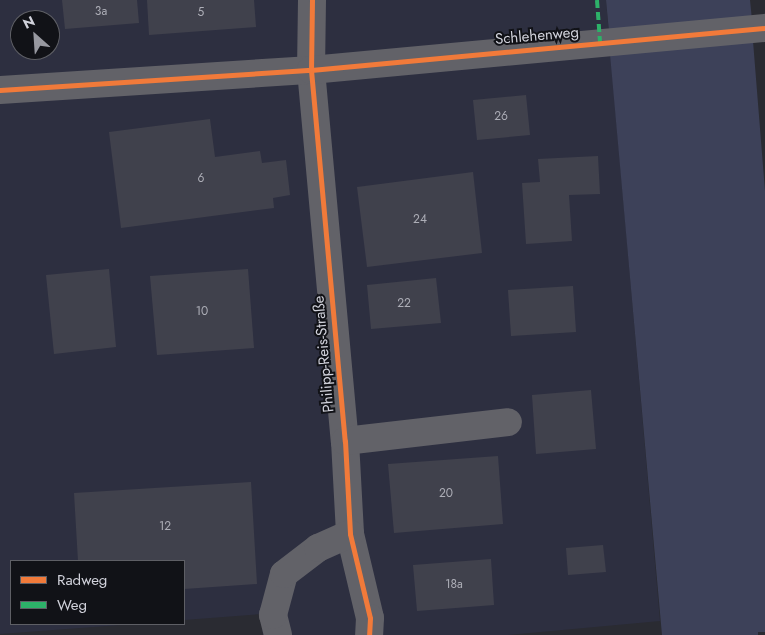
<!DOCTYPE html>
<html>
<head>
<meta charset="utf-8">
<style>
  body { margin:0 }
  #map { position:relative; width:765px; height:635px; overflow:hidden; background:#2a2b32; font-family:Jost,sans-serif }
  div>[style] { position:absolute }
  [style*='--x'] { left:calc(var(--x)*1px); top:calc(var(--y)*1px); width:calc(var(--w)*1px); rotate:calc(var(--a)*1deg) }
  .built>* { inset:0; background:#2d2f40 }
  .green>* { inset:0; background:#3d4159 }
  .building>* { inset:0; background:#40414c }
  .minor>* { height:28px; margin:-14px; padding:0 14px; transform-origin:14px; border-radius:14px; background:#626268 }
  .quiet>* { height:4px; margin-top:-2px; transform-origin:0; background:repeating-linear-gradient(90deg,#2db169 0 8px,transparent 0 12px) }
  .cycleway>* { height:5px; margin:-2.5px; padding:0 2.5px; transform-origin:2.5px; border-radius:2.5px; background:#f17a3a }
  span { translate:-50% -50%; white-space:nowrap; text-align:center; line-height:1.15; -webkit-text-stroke:4px #111217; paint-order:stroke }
  .number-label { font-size:12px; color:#adaeb7 }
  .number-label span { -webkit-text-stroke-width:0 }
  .street-label { font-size:15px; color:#d1d2db }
  .legend { position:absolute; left:10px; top:560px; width:175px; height:65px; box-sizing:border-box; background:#111217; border:1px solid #5e5f65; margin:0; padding:6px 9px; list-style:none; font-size:15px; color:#d1d2db }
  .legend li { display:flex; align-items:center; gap:10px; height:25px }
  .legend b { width:25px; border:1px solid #5e5f65 }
  .north { position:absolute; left:10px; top:10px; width:50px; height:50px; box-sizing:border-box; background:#111217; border:1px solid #5e5f65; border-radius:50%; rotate:334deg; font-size:14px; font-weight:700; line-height:20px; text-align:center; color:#d1d2db }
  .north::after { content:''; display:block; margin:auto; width:18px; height:22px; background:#9798a0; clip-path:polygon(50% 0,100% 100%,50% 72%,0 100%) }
</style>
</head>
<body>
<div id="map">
  <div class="built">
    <i style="clip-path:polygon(evenodd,0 0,606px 0,660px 621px,508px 635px,263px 635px,261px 614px,184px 620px,184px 561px,11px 561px,11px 624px,133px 624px,0 634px,0 0,20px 20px,50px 20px,50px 50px,20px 50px,20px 20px)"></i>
  </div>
  <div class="green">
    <i style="clip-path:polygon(606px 0,750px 0,752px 20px,609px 32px)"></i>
    <i style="clip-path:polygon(753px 41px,765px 191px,765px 632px,758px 632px,758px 635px,662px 635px,610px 54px)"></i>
  </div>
  <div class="building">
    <i style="clip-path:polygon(62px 0,137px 0,139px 23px,65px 29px)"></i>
    <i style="clip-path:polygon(147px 0,254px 0,256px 27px,149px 35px)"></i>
    <i style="clip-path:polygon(526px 95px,530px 135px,477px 140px,473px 100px)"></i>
    <i style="clip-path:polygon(210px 119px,215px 157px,260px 151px,262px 163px,286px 160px,290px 195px,273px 198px,274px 208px,121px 228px,109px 132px)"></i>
    <i style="clip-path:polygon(598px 156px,600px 194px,569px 195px,572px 241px,526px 244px,522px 183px,540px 182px,538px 159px)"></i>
    <i style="clip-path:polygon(473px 172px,482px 253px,367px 267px,357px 187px)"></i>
    <i style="clip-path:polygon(109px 269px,116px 347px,54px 354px,46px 275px)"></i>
    <i style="clip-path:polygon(248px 269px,254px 348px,157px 355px,150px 276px)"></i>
    <i style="clip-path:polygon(436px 278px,441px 323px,371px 329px,367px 285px)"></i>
    <i style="clip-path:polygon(573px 286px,576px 332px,511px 336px,508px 290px)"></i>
    <i style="clip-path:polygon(591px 390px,596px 449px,536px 454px,532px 395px)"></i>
    <i style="clip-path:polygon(498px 456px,503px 524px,394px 533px,388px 464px)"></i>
    <i style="clip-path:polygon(251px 482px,257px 584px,184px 589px,184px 561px,78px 561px,74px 493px)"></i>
    <i style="clip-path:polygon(603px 545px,606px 572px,568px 575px,566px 548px)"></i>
    <i style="clip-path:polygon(491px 559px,494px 605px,417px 611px,413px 565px)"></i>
  </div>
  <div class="minor">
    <i style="--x:312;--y:0;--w:70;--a:90.8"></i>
    <i style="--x:311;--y:70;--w:373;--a:84.8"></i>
    <i style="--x:345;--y:441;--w:93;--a:86.9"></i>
    <i style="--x:350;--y:534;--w:86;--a:76.6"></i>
    <i style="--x:370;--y:618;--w:17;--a:93"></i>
    <i style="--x:0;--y:90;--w:312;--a:-3.7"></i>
    <i style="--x:311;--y:70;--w:456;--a:-5.3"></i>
    <i style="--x:345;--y:441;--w:164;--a:-6.6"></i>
    <i style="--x:278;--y:635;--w:21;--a:-104"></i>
    <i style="--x:273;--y:615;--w:42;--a:-75"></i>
    <i style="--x:284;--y:574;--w:43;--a:-37.4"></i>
    <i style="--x:318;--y:548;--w:35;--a:-24"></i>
  </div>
  <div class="quiet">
    <i style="--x:597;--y:0;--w:42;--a:85.9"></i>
  </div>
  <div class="cycleway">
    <i style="--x:312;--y:0;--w:70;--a:90.8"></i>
    <i style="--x:311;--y:70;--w:373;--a:84.8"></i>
    <i style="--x:345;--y:441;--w:93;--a:86.9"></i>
    <i style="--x:350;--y:534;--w:86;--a:76.6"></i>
    <i style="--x:370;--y:618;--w:17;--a:93"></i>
    <i style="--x:0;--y:90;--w:312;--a:-3.7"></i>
    <i style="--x:311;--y:70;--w:456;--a:-5.3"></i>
  </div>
  <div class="number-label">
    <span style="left:101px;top:12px">3a</span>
    <span style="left:201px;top:13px">5</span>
    <span style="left:501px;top:117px">26</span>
    <span style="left:201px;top:179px">6</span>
    <span style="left:420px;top:220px">24</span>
    <span style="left:404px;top:304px">22</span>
    <span style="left:202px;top:312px">10</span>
    <span style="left:446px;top:494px">20</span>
    <span style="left:165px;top:527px">12</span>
    <span style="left:454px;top:585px">18a</span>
  </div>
  <div class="street-label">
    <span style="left:537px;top:36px;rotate:-5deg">Schlehenweg</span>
    <span style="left:324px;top:354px;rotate:-95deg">Philipp-Reis-Straße</span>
  </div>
  <ul class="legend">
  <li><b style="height:6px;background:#f17a3a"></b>Radweg</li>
  <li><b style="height:6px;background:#2db169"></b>Weg</li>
  </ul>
  <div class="north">N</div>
</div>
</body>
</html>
